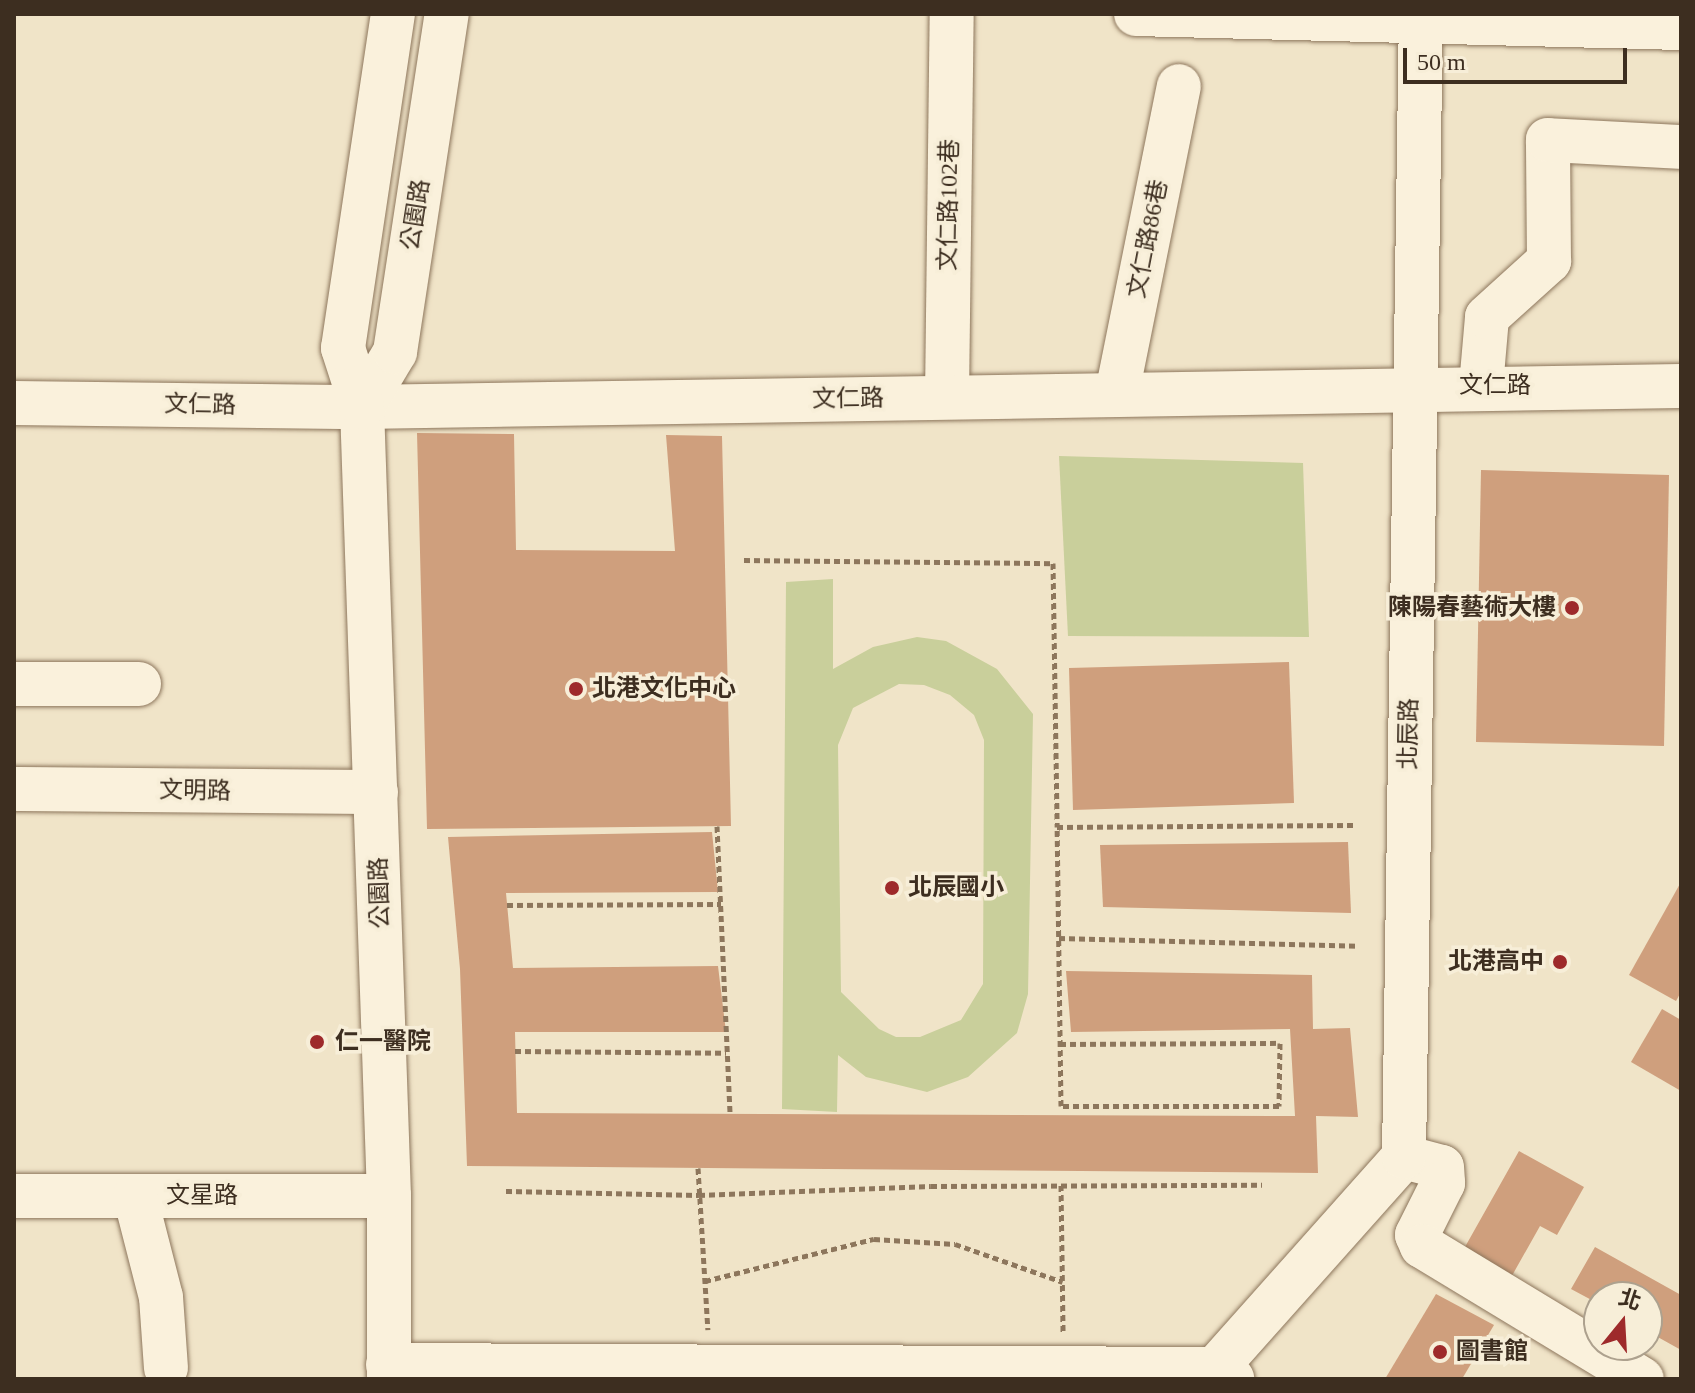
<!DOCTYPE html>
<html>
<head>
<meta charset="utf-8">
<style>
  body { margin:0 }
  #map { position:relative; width:1695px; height:1393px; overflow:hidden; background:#f0e4c8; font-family:"Times New Roman","Noto Sans TC",serif }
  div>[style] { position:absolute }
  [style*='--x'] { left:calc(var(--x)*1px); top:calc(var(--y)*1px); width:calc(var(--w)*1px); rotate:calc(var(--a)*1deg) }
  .green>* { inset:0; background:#c9cf9b }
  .building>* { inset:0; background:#cf9f7d }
  .path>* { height:5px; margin-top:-2.5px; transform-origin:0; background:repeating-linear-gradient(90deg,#8d765c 0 6px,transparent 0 10px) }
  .roads { filter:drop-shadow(0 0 2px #8d765c) drop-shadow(0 0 2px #8d765c) }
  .minor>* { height:44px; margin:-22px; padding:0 22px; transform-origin:22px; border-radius:22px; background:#faf1dc }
  .dots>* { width:22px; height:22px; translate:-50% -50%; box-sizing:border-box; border:4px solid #f7eed8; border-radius:50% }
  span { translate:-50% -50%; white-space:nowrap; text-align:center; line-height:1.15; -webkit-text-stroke:7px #f7eed8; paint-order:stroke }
  .street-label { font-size:24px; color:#3d2e20 }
  .poi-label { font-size:24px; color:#3d2e20; font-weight:700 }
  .right { translate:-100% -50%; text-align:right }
  .left { translate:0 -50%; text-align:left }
  .frame { position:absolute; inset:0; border:16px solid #3d2e20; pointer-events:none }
  .north { position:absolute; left:1583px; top:1281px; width:80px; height:80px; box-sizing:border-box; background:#f7eed8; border:2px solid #ada18e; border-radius:50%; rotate:18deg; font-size:22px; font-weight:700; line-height:32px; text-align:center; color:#3d2e20 }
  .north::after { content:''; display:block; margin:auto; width:28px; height:36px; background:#9e2a2b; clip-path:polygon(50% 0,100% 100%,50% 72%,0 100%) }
  .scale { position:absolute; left:1403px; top:48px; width:224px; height:36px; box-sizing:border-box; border:4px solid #3d2e20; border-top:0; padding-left:10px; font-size:24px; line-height:28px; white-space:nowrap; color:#3d2e20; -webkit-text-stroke:6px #f7eed8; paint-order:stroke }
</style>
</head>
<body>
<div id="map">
  <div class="green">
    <i style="clip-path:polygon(1059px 456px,1303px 463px,1309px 637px,1068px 636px)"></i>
    <i style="clip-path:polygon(evenodd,833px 579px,833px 669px,873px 647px,917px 637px,946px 641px,997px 669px,1033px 714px,1028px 994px,1017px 1033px,968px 1077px,927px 1092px,866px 1077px,838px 1055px,837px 1112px,782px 1109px,786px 582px,833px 579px,899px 684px,924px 685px,950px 695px,974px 715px,984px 740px,983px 984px,961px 1020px,920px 1037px,896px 1037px,879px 1029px,841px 992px,838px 745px,853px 708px,899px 684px)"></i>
  </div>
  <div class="building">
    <i style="clip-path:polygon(417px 433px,514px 434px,516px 550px,675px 551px,666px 435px,722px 436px,731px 826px,427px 829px)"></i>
    <i style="clip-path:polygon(1481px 470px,1669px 475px,1664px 746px,1476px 742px)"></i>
    <i style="clip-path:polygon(1289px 662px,1294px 803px,1073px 810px,1069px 668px)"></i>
    <i style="clip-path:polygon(712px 832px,718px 892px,506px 893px,513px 968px,718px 966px,726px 1032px,515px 1032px,517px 1113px,1295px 1116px,1290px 1029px,1071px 1032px,1066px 971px,1312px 975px,1313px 1029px,1350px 1028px,1358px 1117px,1316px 1116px,1318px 1173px,467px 1166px,460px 969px,448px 837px)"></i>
    <i style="clip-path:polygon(1348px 842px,1351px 913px,1103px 907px,1100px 845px)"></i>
    <i style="clip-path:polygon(1681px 882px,1681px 992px,1676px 1001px,1629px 975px)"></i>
    <i style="clip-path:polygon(1662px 1009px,1681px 1020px,1681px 1091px,1631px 1062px)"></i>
    <i style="clip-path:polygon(1519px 1151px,1584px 1187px,1557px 1235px,1540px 1226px,1509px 1281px,1461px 1254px)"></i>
    <i style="clip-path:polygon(1595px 1247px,1681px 1295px,1681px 1350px,1647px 1331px,1647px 1297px,1599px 1297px,1599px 1304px,1571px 1289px)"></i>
    <i style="clip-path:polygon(1436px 1294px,1494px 1325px,1462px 1379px,1385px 1379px)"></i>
  </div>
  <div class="path">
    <i style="--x:744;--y:560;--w:309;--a:0.6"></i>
    <i style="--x:1053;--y:563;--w:264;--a:89.1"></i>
    <i style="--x:717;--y:826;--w:288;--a:87.4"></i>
    <i style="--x:507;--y:905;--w:214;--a:-0.3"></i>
    <i style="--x:1059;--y:938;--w:299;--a:1.5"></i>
    <i style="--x:1060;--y:1044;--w:220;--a:-0.3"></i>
    <i style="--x:1280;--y:1043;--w:63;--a:90.9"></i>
    <i style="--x:1279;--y:1106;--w:218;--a:180"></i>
    <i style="--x:1061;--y:1106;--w:279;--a:-90.8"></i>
    <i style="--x:1057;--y:827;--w:297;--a:-0.4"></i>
    <i style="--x:515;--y:1051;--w:211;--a:0.5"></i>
    <i style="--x:698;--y:1168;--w:162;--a:86.5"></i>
    <i style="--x:1061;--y:1185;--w:147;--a:89.2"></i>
    <i style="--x:506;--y:1191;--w:193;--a:1.2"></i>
    <i style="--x:699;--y:1195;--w:232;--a:-2.2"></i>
    <i style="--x:931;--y:1186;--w:331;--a:-0.2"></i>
    <i style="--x:705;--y:1281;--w:174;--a:-14"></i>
    <i style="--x:874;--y:1239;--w:81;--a:3.5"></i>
    <i style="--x:955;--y:1244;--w:114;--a:19.4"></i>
  </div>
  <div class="roads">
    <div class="minor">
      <i style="--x:1136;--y:14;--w:545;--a:1.47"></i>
      <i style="--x:1481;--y:386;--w:69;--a:-85"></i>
      <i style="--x:1487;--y:317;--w:84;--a:-42.1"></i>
      <i style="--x:1549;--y:261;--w:121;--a:-90.5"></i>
      <i style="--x:1548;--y:140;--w:133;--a:3"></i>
      <i style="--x:1117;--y:393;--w:313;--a:-78.6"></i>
      <i style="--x:947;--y:397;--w:383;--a:-89.3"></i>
      <i style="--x:14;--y:403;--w:348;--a:0.7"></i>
      <i style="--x:362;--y:407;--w:1319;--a:-0.91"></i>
      <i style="--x:362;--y:407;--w:64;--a:-59"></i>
      <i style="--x:395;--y:352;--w:342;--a:-81.3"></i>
      <i style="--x:14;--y:684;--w:125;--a:0"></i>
      <i style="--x:14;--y:789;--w:362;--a:0.5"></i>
      <i style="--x:1404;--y:1157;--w:39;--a:15"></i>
      <i style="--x:1442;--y:1167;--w:16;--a:86"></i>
      <i style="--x:1443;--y:1183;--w:58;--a:116.6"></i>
      <i style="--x:1417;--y:1235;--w:12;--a:66"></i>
      <i style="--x:1422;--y:1246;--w:257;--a:31.2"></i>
      <i style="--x:14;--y:1196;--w:375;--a:0"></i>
      <i style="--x:135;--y:1196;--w:104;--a:75.6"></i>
      <i style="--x:161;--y:1297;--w:71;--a:86"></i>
      <i style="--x:388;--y:1365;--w:827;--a:0.28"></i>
      <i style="--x:1215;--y:1369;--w:20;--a:30"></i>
      <i style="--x:389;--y:1379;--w:183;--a:-90"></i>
      <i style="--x:389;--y:1196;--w:789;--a:-91.96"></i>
      <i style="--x:362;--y:407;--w:62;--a:-107.9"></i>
      <i style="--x:343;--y:348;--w:338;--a:-81.5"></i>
      <i style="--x:1206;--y:1379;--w:297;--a:-48.3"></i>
      <i style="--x:1404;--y:1157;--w:1143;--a:-89.15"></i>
    </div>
  </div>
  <div class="dots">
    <i style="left:1572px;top:608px;background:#9e2a2b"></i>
    <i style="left:576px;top:689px;background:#9e2a2b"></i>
    <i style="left:892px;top:888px;background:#9e2a2b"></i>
    <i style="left:1560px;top:962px;background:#9e2a2b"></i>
    <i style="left:317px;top:1042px;background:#9e2a2b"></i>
    <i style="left:1440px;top:1352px;background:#9e2a2b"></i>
  </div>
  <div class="street-label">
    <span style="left:949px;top:205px;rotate:-89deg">文仁路102巷</span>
    <span style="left:416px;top:215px;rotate:-81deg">公園路</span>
    <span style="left:1148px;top:239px;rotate:-79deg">文仁路86巷</span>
    <span style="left:1495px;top:386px">文仁路</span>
    <span style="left:848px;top:399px;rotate:-1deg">文仁路</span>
    <span style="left:200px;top:405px;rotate:1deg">文仁路</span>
    <span style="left:1409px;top:734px;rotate:-89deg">北辰路</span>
    <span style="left:195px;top:791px;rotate:1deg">文明路</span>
    <span style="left:380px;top:893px;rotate:-92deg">公園路</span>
    <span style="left:202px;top:1196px">文星路</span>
  </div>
  <div class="poi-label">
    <span class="right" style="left:1556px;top:608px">陳陽春藝術大樓</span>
    <span class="left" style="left:592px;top:689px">北港文化中心</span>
    <span class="left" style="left:908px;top:888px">北辰國小</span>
    <span class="right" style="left:1544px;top:962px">北港高中</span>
    <span class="left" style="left:335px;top:1042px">仁一醫院</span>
    <span class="left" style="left:1456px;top:1352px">圖書館</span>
  </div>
  <div class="frame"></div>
  <div class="north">北</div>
  <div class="scale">50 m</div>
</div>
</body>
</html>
